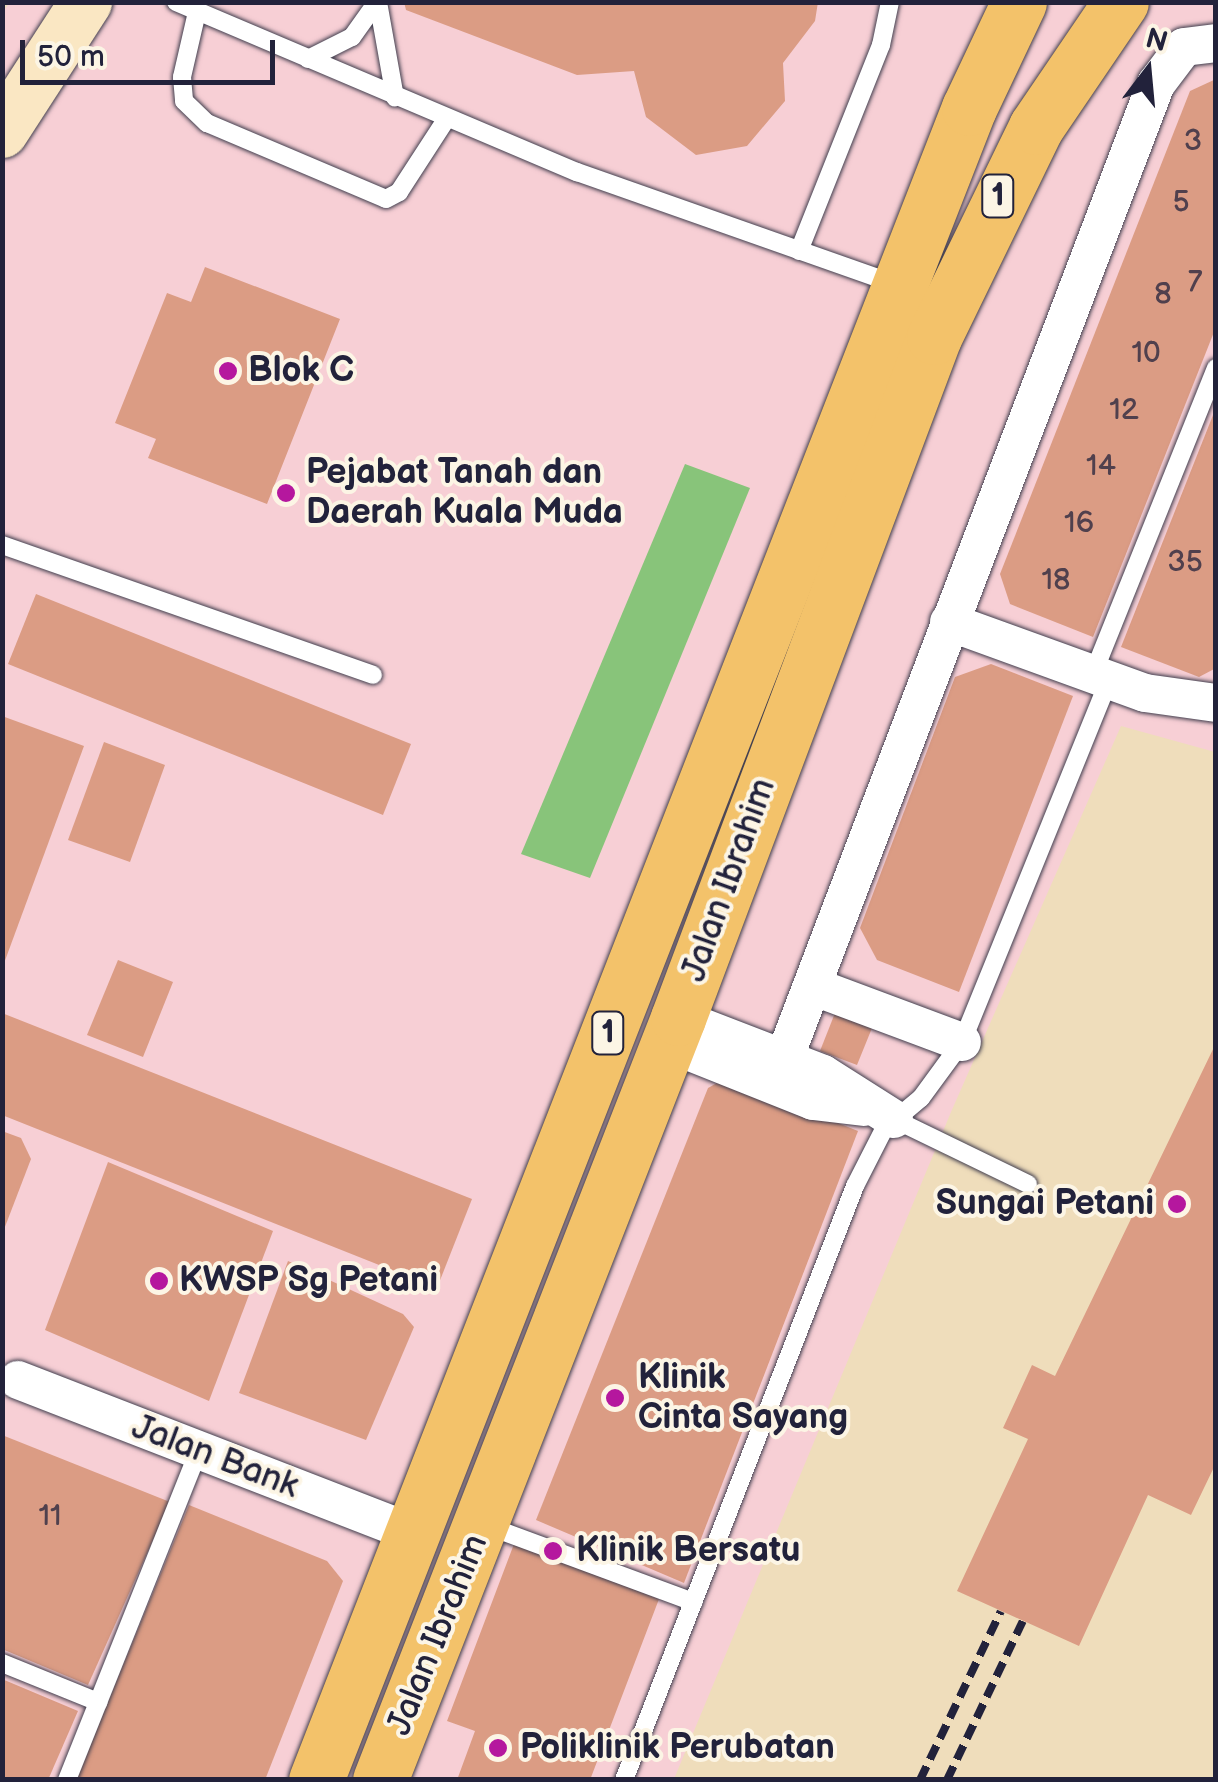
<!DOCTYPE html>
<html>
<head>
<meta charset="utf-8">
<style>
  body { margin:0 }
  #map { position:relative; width:1218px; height:1782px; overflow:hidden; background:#efddbb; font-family:"Balsamiq Sans",sans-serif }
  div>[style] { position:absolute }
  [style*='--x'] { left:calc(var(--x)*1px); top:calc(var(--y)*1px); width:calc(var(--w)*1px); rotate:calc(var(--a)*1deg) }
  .built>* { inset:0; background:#f7cfd5 }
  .green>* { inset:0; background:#88c47a }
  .building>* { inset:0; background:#db9c84 }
  .roads { filter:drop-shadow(0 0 2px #413e4e) drop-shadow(0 0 2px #413e4e) }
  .service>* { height:18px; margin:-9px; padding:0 9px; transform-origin:9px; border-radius:9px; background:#fff }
  .minor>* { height:38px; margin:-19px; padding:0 19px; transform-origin:19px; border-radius:19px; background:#fff }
  .secondary>* { height:52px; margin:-26px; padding:0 26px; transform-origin:26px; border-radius:26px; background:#fae7c3 }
  .primary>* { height:55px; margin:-27.5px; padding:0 27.5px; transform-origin:27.5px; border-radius:27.5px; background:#f3c26a }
  .rail>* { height:8px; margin-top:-4px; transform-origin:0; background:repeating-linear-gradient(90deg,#22223b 0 15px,transparent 0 23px) }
  .dots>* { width:28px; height:28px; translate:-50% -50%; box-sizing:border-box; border:5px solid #fcf5e5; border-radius:50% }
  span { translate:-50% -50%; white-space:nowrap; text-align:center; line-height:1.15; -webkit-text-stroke:8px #fcf5e5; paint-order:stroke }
  .number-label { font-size:30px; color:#50404d }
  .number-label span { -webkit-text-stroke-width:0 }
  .shield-label span { padding:2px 8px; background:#fcf5e5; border:2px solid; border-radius:8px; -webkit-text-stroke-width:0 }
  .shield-label { font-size:32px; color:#22223b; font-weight:700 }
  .poi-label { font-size:35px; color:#22223b; font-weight:700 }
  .left { translate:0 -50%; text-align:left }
  .right { translate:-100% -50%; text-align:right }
  .street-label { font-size:35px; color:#22223b }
  .frame { position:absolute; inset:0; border:5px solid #22223b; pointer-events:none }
  .north { position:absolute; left:1098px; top:20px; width:100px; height:100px; -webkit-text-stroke:8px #fcf5e5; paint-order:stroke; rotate:16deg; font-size:28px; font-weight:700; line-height:40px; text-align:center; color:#22223b }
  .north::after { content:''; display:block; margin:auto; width:35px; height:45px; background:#22223b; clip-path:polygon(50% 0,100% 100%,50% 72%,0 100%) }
  .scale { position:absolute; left:20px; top:40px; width:255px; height:45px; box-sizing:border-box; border:5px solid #22223b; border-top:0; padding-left:12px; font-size:30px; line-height:35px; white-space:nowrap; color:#22223b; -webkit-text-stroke:8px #fcf5e5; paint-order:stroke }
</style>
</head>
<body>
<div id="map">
  <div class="built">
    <i style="clip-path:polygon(10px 2px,1215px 3px,1215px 752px,1121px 726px,951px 1112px,674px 1779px,3px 1779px,2px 13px)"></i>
  </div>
  <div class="green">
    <i style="clip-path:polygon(685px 464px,750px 488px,590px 878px,521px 854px)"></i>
  </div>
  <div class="building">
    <i style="clip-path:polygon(404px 2px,818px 2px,815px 21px,783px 63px,785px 101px,747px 146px,696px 155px,646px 117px,634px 71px,577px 75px,406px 10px)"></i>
    <i style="clip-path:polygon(1216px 79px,1216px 327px,1093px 637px,1010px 604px,1000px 574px,1190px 91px)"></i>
    <i style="clip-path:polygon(205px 267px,340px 319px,267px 504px,148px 458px,156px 439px,115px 423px,167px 293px,191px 302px)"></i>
    <i style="clip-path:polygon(1215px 410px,1216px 668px,1199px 677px,1121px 647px)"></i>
    <i style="clip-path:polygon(36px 594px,411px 744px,383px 815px,8px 664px)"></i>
    <i style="clip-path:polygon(991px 664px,1073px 696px,959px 992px,877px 960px,860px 928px,955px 677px)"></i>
    <i style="clip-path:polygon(2px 716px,84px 746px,3px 966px,2px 966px)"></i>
    <i style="clip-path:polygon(104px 742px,165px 765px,130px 862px,68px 840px)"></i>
    <i style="clip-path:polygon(118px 960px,173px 982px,143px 1057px,87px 1035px)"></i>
    <i style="clip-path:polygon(2px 1013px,472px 1199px,437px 1288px,2px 1115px)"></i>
    <i style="clip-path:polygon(835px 1013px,872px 1028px,857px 1065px,820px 1051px)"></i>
    <i style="clip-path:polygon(1216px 1043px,1216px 1463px,1191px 1515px,1148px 1495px,1079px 1646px,957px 1591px,1028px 1439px,1003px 1428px,1032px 1365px,1055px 1376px)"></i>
    <i style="clip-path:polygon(726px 1078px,858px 1131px,684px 1583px,536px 1520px,708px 1088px)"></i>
    <i style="clip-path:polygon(2px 1131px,21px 1138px,31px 1159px,3px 1232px)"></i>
    <i style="clip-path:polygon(108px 1162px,273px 1231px,209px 1401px,45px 1330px)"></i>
    <i style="clip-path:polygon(288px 1261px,403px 1314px,414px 1327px,366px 1440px,239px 1393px)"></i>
    <i style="clip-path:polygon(2px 1435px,170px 1502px,88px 1685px,2px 1649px)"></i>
    <i style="clip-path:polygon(189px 1505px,327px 1561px,343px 1581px,265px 1780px,76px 1780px)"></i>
    <i style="clip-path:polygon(514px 1544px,659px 1599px,590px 1780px,457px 1780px,475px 1731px,447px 1721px)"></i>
    <i style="clip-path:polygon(2px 1679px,78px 1711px,48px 1780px,2px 1780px)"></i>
  </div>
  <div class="roads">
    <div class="service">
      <i style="--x:176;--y:2;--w:436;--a:23"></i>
      <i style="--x:577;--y:172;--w:337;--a:19.4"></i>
      <i style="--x:378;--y:2;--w:97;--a:79.9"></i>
      <i style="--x:197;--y:12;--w:67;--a:103"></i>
      <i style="--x:182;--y:77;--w:24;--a:85"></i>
      <i style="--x:184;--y:101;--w:32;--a:44"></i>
      <i style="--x:207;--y:123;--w:194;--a:23"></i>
      <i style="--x:386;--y:199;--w:15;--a:-28"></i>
      <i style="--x:399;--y:192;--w:88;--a:-57"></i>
      <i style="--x:308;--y:59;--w:49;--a:-26.6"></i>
      <i style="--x:352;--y:37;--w:43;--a:-54.5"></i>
      <i style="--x:799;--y:251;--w:222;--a:-68.3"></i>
      <i style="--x:881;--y:45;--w:44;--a:-78.2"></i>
      <i style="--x:2;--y:545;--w:393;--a:19.3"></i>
      <i style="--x:1093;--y:674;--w:330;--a:-68.1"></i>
      <i style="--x:894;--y:1119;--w:149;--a:25.9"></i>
      <i style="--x:488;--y:1526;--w:219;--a:20.3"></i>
      <i style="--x:2;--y:1663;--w:104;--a:22.1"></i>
      <i style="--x:67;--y:1780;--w:355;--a:-68.2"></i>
      <i style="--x:624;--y:1780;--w:637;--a:-68.75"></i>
      <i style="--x:855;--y:1186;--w:64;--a:-63"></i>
      <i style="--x:884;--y:1129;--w:48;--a:-40"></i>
      <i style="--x:921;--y:1098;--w:69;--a:-53.8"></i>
      <i style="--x:962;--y:1042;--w:391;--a:-67.9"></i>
    </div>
    <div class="minor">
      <i style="--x:949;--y:622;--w:208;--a:19.9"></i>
      <i style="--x:1145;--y:693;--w:72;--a:8"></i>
      <i style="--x:812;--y:986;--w:160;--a:20.5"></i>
      <i style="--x:678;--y:1018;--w:155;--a:21.1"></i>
      <i style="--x:823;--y:1074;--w:84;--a:32.4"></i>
      <i style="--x:668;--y:1043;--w:156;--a:21.8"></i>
      <i style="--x:813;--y:1101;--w:51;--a:6.7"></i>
      <i style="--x:784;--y:1059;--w:1044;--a:-69.12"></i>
      <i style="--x:1156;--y:84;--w:46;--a:-52.9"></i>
      <i style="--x:1184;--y:47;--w:32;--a:-7"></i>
      <i style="--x:18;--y:1380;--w:423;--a:21.2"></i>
    </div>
    <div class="secondary">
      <i style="--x:2;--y:132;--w:155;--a:-57.1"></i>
    </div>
    <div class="primary">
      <i style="--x:316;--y:1780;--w:1795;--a:-68.67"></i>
      <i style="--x:969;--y:108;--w:117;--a:-64.7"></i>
      <i style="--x:380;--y:1780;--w:818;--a:-68.64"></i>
      <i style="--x:678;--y:1018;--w:728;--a:-69.4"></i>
      <i style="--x:934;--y:337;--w:233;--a:-64.1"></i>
      <i style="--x:1036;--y:127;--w:151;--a:-55.8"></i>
    </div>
  </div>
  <div class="rail">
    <i style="--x:920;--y:1780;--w:187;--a:-64.4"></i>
    <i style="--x:947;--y:1780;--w:176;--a:-64.5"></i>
  </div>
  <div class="dots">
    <i style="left:228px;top:371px;background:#b5179e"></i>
    <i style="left:286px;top:493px;background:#b5179e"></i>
    <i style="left:1177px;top:1204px;background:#b5179e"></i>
    <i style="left:159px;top:1281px;background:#b5179e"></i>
    <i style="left:615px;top:1398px;background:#b5179e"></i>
    <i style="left:553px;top:1551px;background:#b5179e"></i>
    <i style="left:498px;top:1748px;background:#b5179e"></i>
  </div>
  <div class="number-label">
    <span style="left:1193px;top:141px">3</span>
    <span style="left:1181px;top:202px">5</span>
    <span style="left:1195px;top:282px">7</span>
    <span style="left:1163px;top:294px">8</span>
    <span style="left:1146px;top:353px">10</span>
    <span style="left:1124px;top:410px">12</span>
    <span style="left:1101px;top:466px">14</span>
    <span style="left:1079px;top:523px">16</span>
    <span style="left:1185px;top:562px">35</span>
    <span style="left:1056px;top:580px">18</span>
    <span style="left:50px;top:1516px">11</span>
  </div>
  <div class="shield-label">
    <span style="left:998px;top:196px">1</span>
    <span style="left:608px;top:1033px">1</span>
  </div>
  <div class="poi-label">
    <span class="left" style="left:248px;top:371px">Blok C</span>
    <span class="left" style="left:306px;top:493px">Pejabat Tanah dan<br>Daerah Kuala Muda</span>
    <span class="right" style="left:1154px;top:1204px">Sungai Petani</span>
    <span class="left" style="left:179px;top:1281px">KWSP Sg Petani</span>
    <span class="left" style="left:638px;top:1398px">Klinik<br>Cinta Sayang</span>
    <span class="left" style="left:576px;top:1551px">Klinik Bersatu</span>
    <span class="left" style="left:520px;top:1748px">Poliklinik Perubatan</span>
  </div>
  <div class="street-label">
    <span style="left:729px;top:880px;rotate:-70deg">Jalan Ibrahim</span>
    <span style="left:215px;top:1457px;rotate:21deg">Jalan Bank</span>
    <span style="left:438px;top:1635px;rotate:-68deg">Jalan Ibrahim</span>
  </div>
  <div class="frame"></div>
  <div class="north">N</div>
  <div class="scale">50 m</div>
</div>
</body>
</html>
